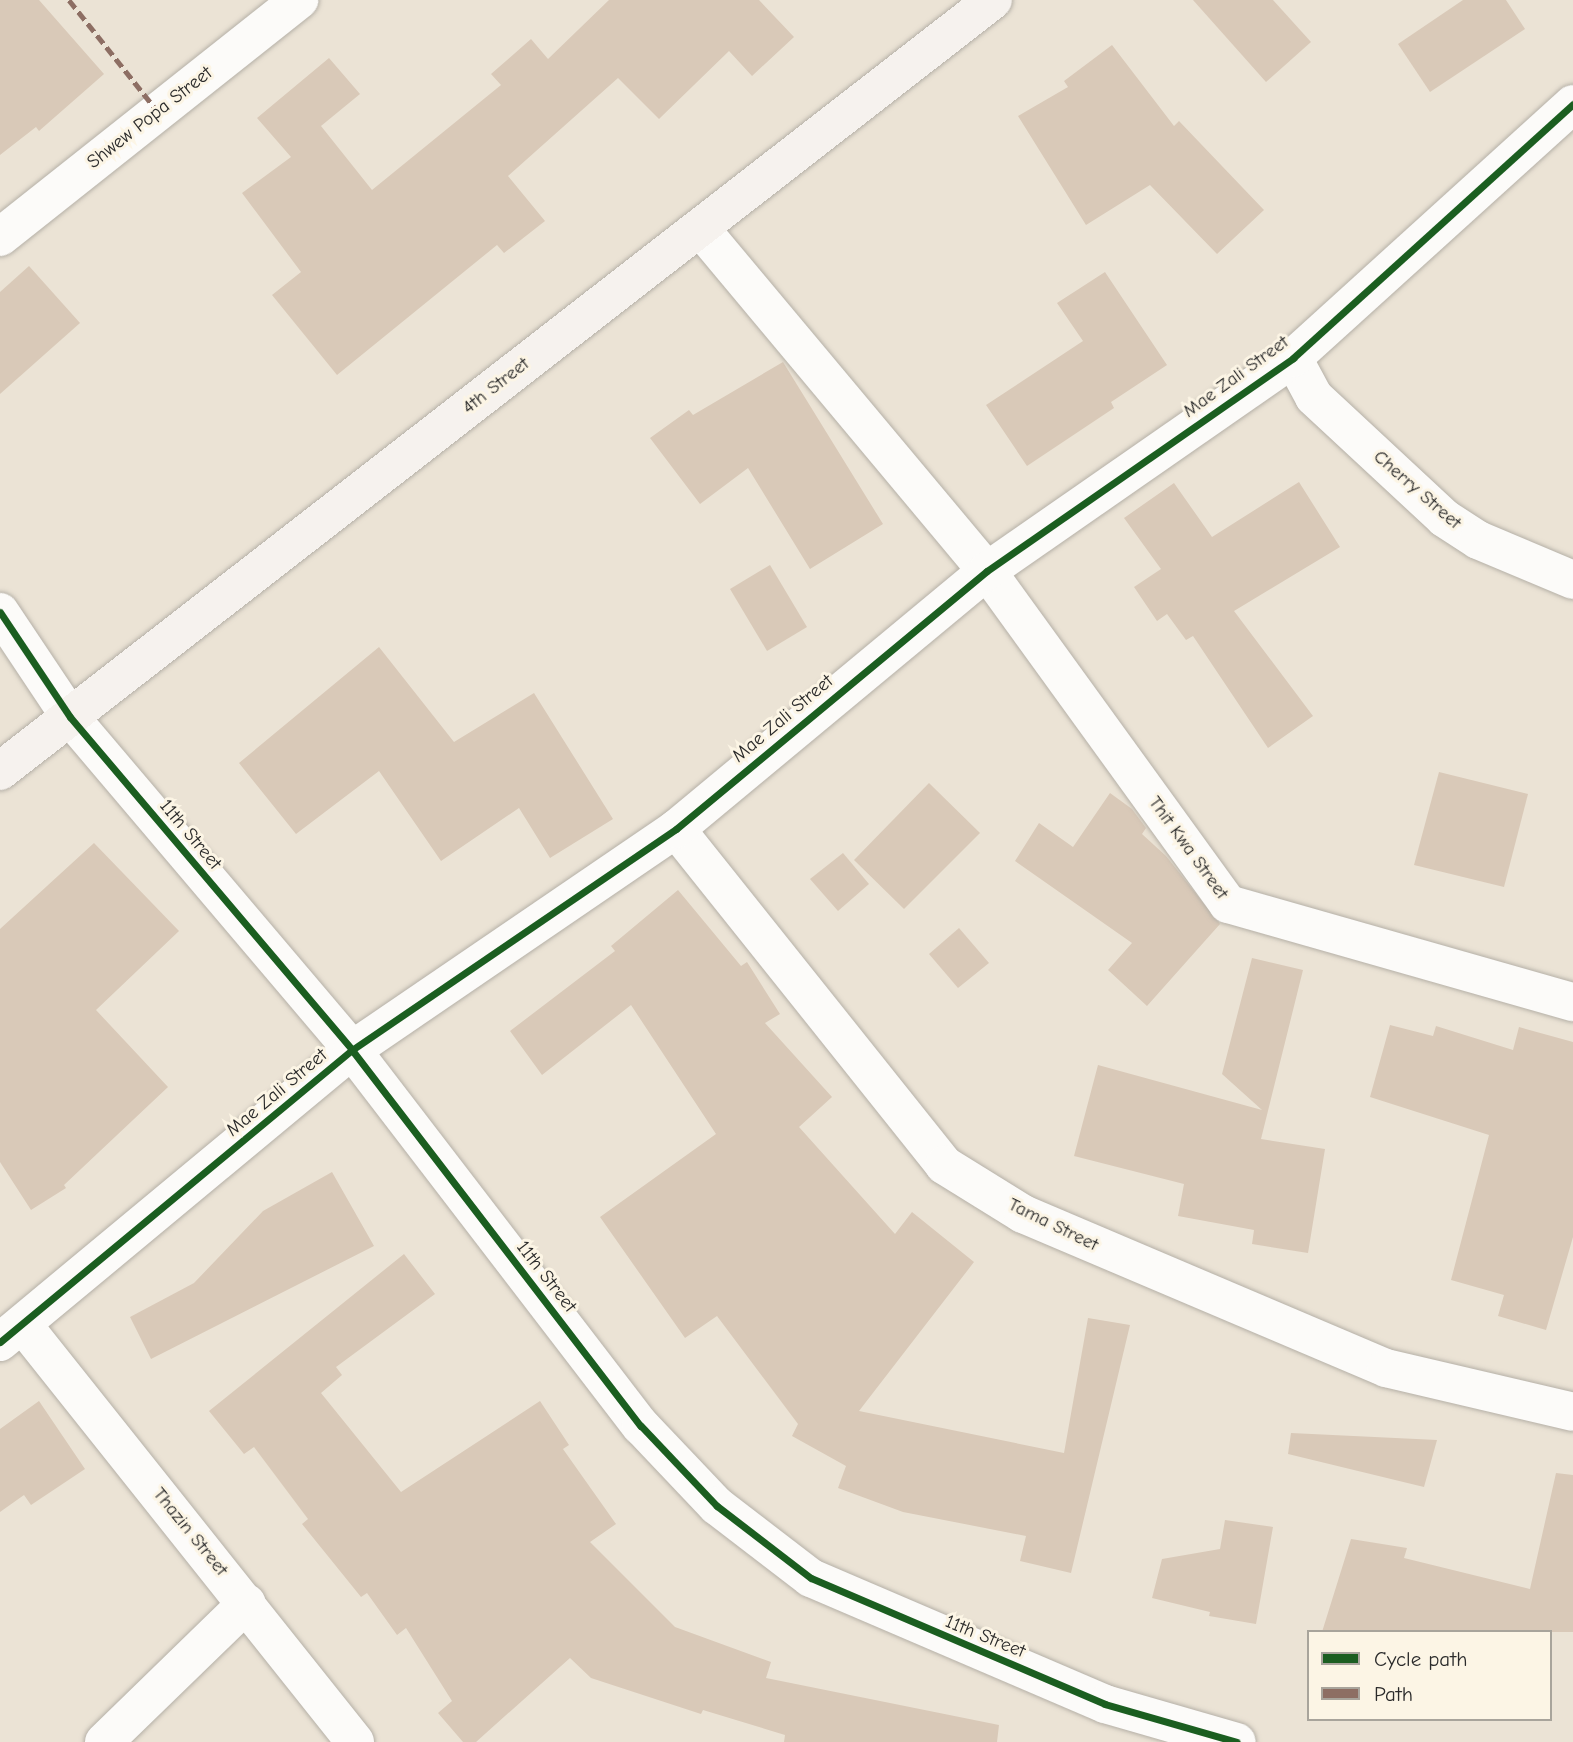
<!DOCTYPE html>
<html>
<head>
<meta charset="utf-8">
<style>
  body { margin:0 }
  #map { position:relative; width:1573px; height:1742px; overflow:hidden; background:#ebe3d5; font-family:"Comic Neue",sans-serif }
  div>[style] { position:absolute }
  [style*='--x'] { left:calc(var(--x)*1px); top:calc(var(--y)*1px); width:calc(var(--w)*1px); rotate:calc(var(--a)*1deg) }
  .building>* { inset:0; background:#d9c9b8 }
  .roads { filter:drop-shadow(0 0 2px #b5b0a7) drop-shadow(0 0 2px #b5b0a7) }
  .street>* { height:38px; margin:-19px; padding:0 19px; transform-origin:19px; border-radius:19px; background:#fcfbf9 }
  .secondary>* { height:38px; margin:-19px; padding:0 19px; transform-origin:19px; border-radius:19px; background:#f6f2ee }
  .quiet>* { height:5px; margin-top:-2.5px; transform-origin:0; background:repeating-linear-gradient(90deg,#8d6e63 0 10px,transparent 0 15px) }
  .cycleway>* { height:7px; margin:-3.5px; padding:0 3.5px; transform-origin:3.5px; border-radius:3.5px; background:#1b5e20 }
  span { translate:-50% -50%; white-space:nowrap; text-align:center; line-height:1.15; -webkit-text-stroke:6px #fcf5e5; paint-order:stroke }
  .street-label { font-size:19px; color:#2b2b2b }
  .legend { position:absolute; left:1307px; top:1630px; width:245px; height:91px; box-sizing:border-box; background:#fcf5e5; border:2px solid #a8a49b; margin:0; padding:9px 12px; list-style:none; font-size:21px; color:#2b2b2b }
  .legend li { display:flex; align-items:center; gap:14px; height:35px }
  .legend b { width:35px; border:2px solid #a8a49b }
</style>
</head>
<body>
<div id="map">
  <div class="building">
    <i style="clip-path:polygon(0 0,39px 0,104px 74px,39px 131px,36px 127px,0 155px)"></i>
    <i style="clip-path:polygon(609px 0,759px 0,794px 37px,752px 76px,729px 51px,659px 119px,618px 78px,508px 176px,545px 221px,504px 253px,497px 245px,337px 375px,272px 295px,301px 272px,242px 193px,291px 157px,257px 118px,329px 58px,360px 94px,321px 126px,372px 190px,501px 85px,491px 74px,531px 39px,548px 59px)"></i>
    <i style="clip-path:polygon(1193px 0,1273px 0,1311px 42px,1266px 82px)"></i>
    <i style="clip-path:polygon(1463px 0,1506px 0,1525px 29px,1430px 92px,1398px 44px)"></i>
    <i style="clip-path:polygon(1112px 45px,1174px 126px,1179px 121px,1264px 210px,1217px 254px,1150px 185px,1086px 225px,1018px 116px,1068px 87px,1064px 81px)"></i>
    <i style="clip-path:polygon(29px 266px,80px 323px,0 394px,0 292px)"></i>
    <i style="clip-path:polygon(1105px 272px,1167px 365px,1111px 402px,1114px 408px,1027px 466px,986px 405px,1083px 341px,1057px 303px)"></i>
    <i style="clip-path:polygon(783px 362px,883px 524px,810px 569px,748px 468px,700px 504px,650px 438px,689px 410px,693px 415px)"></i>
    <i style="clip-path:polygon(1299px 482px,1340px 547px,1234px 611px,1313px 716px,1268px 748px,1193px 636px,1186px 640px,1167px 614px,1157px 621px,1134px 587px,1161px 569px,1124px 518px,1174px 483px,1212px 537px)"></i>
    <i style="clip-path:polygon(770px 565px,807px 627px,767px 651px,730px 589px)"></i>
    <i style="clip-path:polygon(379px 647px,454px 742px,534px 693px,613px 819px,550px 858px,519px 808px,441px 861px,379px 771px,296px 834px,239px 763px)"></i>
    <i style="clip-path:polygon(1439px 772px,1528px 794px,1504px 887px,1414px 865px)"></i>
    <i style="clip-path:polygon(929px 783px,980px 833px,904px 909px,854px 860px)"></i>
    <i style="clip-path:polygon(1110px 793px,1132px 809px,1146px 828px,1142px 834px,1166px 856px,1220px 924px,1147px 1006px,1108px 970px,1132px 943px,1015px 861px,1039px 823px,1073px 847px)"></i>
    <i style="clip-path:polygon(94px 843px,179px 931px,96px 1010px,168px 1087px,64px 1185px,66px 1188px,31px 1210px,0 1162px,0 929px)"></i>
    <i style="clip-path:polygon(843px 853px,869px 884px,838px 911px,810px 879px)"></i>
    <i style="clip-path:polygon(678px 890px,741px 966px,747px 962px,780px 1014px,765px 1023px,832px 1097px,799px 1127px,895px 1234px,912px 1212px,974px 1262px,859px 1411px,1064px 1453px,1088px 1318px,1130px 1325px,1071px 1573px,1020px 1561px,1026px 1536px,903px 1512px,838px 1488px,846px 1466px,792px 1436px,798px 1424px,717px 1316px,685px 1338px,600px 1217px,716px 1134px,631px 1005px,542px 1075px,510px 1031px,615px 951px,611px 946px)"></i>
    <i style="clip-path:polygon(959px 928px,989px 963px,958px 988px,929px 954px)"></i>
    <i style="clip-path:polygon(1252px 958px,1303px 970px,1261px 1139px,1325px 1149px,1308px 1253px,1252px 1244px,1254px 1230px,1178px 1216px,1184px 1184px,1074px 1156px,1098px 1065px,1262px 1110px,1222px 1074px)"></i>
    <i style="clip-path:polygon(1390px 1025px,1433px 1036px,1436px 1026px,1513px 1050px,1519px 1027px,1573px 1042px,1573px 1237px,1546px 1330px,1498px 1316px,1504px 1295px,1451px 1280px,1489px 1135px,1370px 1097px)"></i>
    <i style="clip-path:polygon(332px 1172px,374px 1246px,151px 1359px,130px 1317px,194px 1283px,263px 1211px)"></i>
    <i style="clip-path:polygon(404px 1254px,435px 1294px,336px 1367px,342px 1375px,321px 1393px,401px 1492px,540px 1401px,569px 1445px,563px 1449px,616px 1524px,590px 1542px,675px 1627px,771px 1662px,766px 1678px,999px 1725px,997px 1742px,784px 1742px,785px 1735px,703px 1710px,701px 1714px,591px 1678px,570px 1658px,476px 1742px,463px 1742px,438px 1713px,452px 1701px,406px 1628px,397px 1635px,367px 1593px,361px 1597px,302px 1524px,308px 1519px,254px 1447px,244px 1454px,209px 1411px)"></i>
    <i style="clip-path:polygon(39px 1401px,85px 1469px,31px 1505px,24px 1495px,0 1512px,0 1429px)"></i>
    <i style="clip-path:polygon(1291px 1433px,1437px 1440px,1424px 1487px,1288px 1454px)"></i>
    <i style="clip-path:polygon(1556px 1473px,1573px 1475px,1573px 1632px,1322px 1632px,1351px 1539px,1407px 1548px,1404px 1558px,1530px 1589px)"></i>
    <i style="clip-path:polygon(1225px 1520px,1273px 1527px,1256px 1624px,1209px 1616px,1210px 1612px,1152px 1598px,1162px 1559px,1220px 1549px)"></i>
  </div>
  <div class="roads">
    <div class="street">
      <i style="--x:700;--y:228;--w:447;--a:50.1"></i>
      <i style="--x:987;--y:571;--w:411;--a:54.1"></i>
      <i style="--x:1228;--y:904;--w:359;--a:15.9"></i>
      <i style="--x:0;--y:237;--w:382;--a:-38.4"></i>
      <i style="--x:1293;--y:358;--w:44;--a:61.7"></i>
      <i style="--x:1314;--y:397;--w:178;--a:42.9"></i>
      <i style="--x:1444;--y:518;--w:40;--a:32.9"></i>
      <i style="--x:1478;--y:540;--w:103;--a:22.8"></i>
      <i style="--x:0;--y:612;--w:126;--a:56.3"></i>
      <i style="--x:70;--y:717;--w:436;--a:49.7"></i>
      <i style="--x:352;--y:1050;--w:474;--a:52.5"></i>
      <i style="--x:641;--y:1426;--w:110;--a:46.5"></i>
      <i style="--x:717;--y:1506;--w:118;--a:37.5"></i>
      <i style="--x:811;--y:1578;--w:320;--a:23.2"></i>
      <i style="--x:1105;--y:1704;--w:137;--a:16.1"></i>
      <i style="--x:676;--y:829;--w:430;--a:51.4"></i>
      <i style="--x:944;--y:1165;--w:93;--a:31.8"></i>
      <i style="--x:1023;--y:1214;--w:394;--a:23"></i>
      <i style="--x:1386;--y:1368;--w:192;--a:13.2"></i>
      <i style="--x:23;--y:1325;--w:533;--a:51.47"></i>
      <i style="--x:0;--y:1342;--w:457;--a:-39.7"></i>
      <i style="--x:352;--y:1050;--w:392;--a:-34.3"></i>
      <i style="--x:676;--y:829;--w:404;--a:-39.7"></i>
      <i style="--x:987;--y:571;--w:373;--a:-34.8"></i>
      <i style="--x:1293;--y:358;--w:378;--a:-42.2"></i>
      <i style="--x:104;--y:1742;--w:199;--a:-44.2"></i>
    </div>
    <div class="secondary">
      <i style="--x:0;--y:771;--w:1257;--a:-37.83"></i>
    </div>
  </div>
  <div class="quiet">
    <i style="--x:69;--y:0;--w:143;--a:51.5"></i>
  </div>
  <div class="cycleway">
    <i style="--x:0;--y:612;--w:126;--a:56.3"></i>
    <i style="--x:70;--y:717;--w:436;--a:49.7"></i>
    <i style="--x:352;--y:1050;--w:474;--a:52.5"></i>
    <i style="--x:641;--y:1426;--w:110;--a:46.5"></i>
    <i style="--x:717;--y:1506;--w:118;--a:37.5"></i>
    <i style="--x:811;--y:1578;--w:320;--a:23.2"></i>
    <i style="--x:1105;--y:1704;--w:137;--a:16.1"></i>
    <i style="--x:0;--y:1342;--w:457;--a:-39.7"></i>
    <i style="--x:352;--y:1050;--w:392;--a:-34.3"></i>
    <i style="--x:676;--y:829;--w:404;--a:-39.7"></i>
    <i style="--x:987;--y:571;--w:373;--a:-34.8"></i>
    <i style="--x:1293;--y:358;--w:378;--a:-42.2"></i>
  </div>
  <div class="street-label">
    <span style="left:150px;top:118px;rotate:-38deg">Shwew Popa Street</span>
    <span style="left:1236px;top:377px;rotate:-36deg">Mae Zali Street</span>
    <span style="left:496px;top:386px;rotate:-38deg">4th Street</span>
    <span style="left:1417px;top:490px;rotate:41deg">Cherry Street</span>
    <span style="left:783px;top:719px;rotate:-40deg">Mae Zali Street</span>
    <span style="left:190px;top:835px;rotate:50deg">11th Street</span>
    <span style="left:1188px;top:848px;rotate:54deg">Thit Kwa Street</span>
    <span style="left:277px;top:1093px;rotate:-40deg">Mae Zali Street</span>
    <span style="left:1053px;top:1225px;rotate:26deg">Tama Street</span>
    <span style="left:546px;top:1277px;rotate:52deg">11th Street</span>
    <span style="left:190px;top:1532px;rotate:51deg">Thazin Street</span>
    <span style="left:985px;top:1637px;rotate:22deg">11th Street</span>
  </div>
  <ul class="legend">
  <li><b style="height:9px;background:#1b5e20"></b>Cycle path</li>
  <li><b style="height:9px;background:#8d6e63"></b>Path</li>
  </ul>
</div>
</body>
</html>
